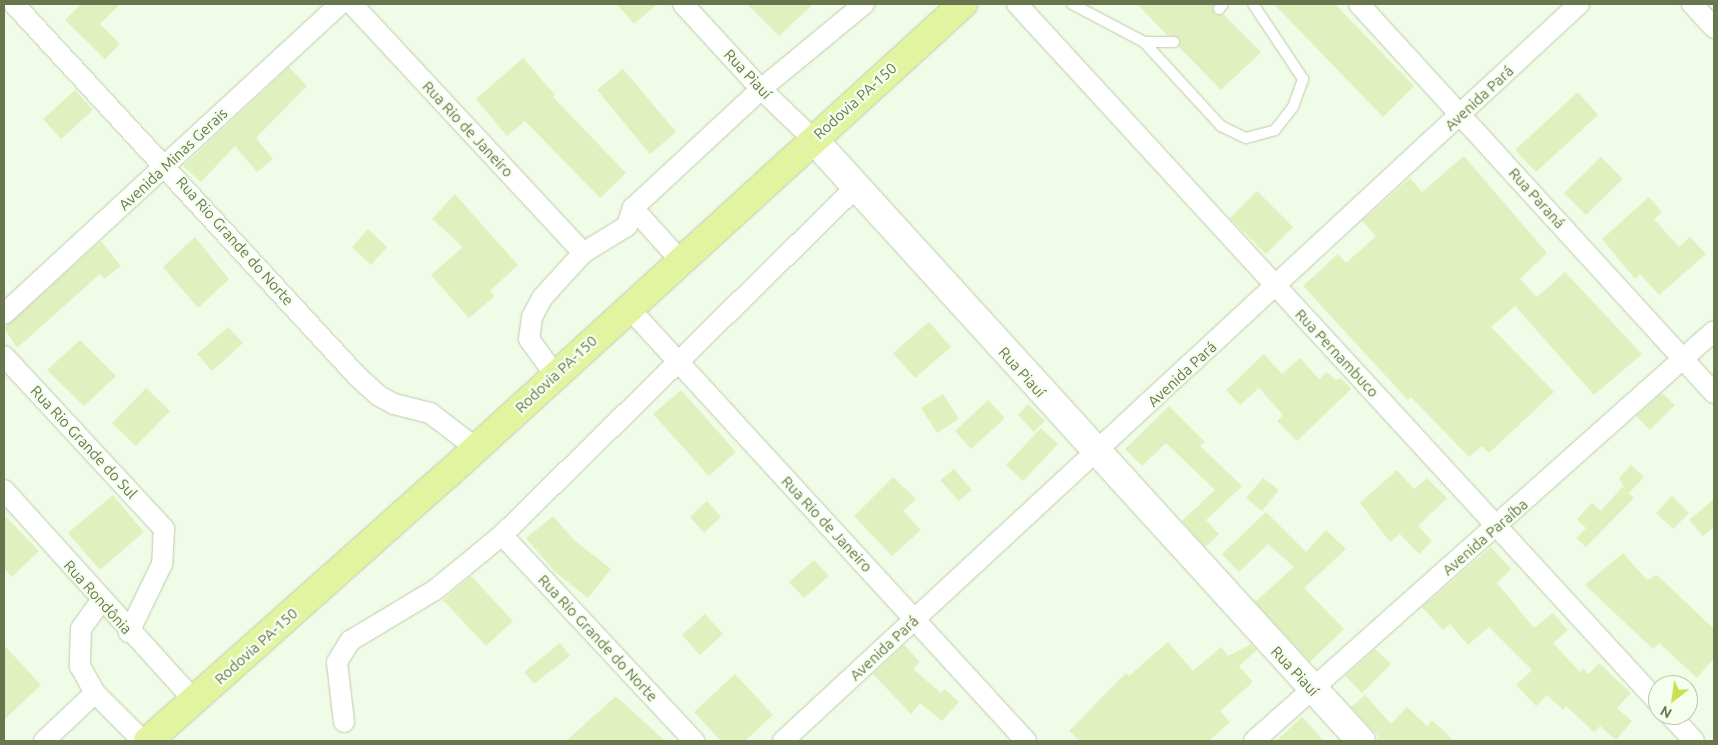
<!DOCTYPE html>
<html>
<head>
<meta charset="utf-8">
<style>
  body { margin:0 }
  #map { position:relative; width:1718px; height:745px; overflow:hidden; background:#f0fce7; font-family:Ubuntu,sans-serif }
  div>[style] { position:absolute }
  [style*='--x'] { left:calc(var(--x)*1px); top:calc(var(--y)*1px); width:calc(var(--w)*1px); rotate:calc(var(--a)*1deg) }
  .building>* { inset:0; background:#e0f1bf }
  .roads { filter:drop-shadow(0 0 1px #bfcbaa) drop-shadow(0 0 1px #bfcbaa) }
  .lane>* { height:10px; margin:-5px; padding:0 5px; transform-origin:5px; border-radius:5px; background:#fff }
  .street>* { height:20px; margin:-10px; padding:0 10px; transform-origin:10px; border-radius:10px; background:#fff }
  .secondary>* { height:28px; margin:-14px; padding:0 14px; transform-origin:14px; border-radius:14px; background:#fff }
  .highway>* { height:28px; margin:-14px; padding:0 14px; transform-origin:14px; border-radius:14px; background:#e3f4a0 }
  span { translate:-50% -50%; white-space:nowrap; text-align:center; line-height:1.15; -webkit-text-stroke:4.5px #f5ffed; paint-order:stroke }
  .street-label { font-size:15px; color:#69754c }
  .frame { position:absolute; inset:0; border:5px solid #69754c; pointer-events:none }
  .north { position:absolute; left:1648px; top:675px; width:50px; height:50px; box-sizing:border-box; background:#f5ffed; border:1px solid #bdc8ad; border-radius:50%; rotate:210deg; font-size:14px; font-weight:700; line-height:20px; text-align:center; color:#69754c }
  .north::after { content:''; display:block; margin:auto; width:18px; height:22px; background:#cae250; clip-path:polygon(50% 0,100% 100%,50% 72%,0 100%) }
</style>
</head>
<body>
<div id="map">
  <div class="building">
    <i style="clip-path:polygon(81px 4px,120px 4px,100px 24px,120px 44px,105px 59px,65px 20px)"></i>
    <i style="clip-path:polygon(617px 4px,658px 4px,634px 24px)"></i>
    <i style="clip-path:polygon(747px 4px,813px 4px,779px 36px)"></i>
    <i style="clip-path:polygon(1137px 4px,1213px 4px,1214px 14px,1223px 14px,1261px 52px,1221px 90px,1179px 47px,1180px 38px,1167px 35px)"></i>
    <i style="clip-path:polygon(1274px 4px,1335px 4px,1414px 86px,1383px 117px)"></i>
    <i style="clip-path:polygon(523px 58px,555px 95px,553px 97px,626px 173px,600px 198px,525px 121px,507px 136px,476px 99px)"></i>
    <i style="clip-path:polygon(289px 67px,307px 86px,256px 138px,273px 159px,257px 172px,235px 146px,201px 182px,183px 166px)"></i>
    <i style="clip-path:polygon(623px 69px,676px 132px,650px 154px,597px 90px)"></i>
    <i style="clip-path:polygon(75px 90px,93px 110px,61px 139px,43px 119px)"></i>
    <i style="clip-path:polygon(1578px 92px,1598px 115px,1536px 172px,1515px 150px)"></i>
    <i style="clip-path:polygon(1464px 156px,1547px 253px,1520px 279px,1537px 297px,1565px 272px,1642px 354px,1594px 395px,1515px 306px,1491px 327px,1554px 392px,1489px 453px,1482px 446px,1469px 457px,1411px 397px,1408px 400px,1303px 286px,1338px 254px,1346px 263px,1376px 236px,1362px 221px,1410px 178px,1422px 192px)"></i>
    <i style="clip-path:polygon(1601px 157px,1623px 179px,1586px 215px,1564px 193px)"></i>
    <i style="clip-path:polygon(1257px 191px,1293px 227px,1266px 254px,1230px 218px)"></i>
    <i style="clip-path:polygon(455px 194px,518px 265px,490px 291px,495px 296px,469px 318px,431px 275px,463px 247px,432px 219px)"></i>
    <i style="clip-path:polygon(1649px 197px,1662px 212px,1654px 219px,1679px 247px,1690px 237px,1706px 254px,1659px 295px,1640px 274px,1635px 279px,1602px 239px)"></i>
    <i style="clip-path:polygon(368px 229px,387px 247px,371px 265px,352px 247px)"></i>
    <i style="clip-path:polygon(195px 237px,229px 279px,198px 308px,163px 267px)"></i>
    <i style="clip-path:polygon(101px 241px,121px 266px,104px 279px,100px 274px,17px 348px,4px 328px)"></i>
    <i style="clip-path:polygon(929px 322px,951px 347px,915px 378px,893px 353px)"></i>
    <i style="clip-path:polygon(228px 327px,243px 343px,212px 371px,197px 354px)"></i>
    <i style="clip-path:polygon(80px 340px,116px 376px,84px 406px,47px 370px)"></i>
    <i style="clip-path:polygon(1264px 354px,1282px 374px,1300px 358px,1319px 379px,1327px 372px,1335px 380px,1341px 378px,1351px 389px,1297px 441px,1277px 421px,1283px 415px,1259px 388px,1240px 405px,1226px 390px)"></i>
    <i style="clip-path:polygon(146px 388px,170px 411px,136px 446px,112px 423px)"></i>
    <i style="clip-path:polygon(681px 390px,736px 452px,709px 476px,653px 414px)"></i>
    <i style="clip-path:polygon(1662px 393px,1675px 405px,1650px 430px,1636px 416px)"></i>
    <i style="clip-path:polygon(943px 394px,959px 419px,937px 433px,921px 408px)"></i>
    <i style="clip-path:polygon(988px 400px,1005px 418px,971px 449px,955px 431px)"></i>
    <i style="clip-path:polygon(1028px 404px,1045px 421px,1034px 432px,1018px 415px)"></i>
    <i style="clip-path:polygon(1169px 406px,1205px 442px,1200px 446px,1242px 486px,1206px 520px,1219px 534px,1205px 547px,1182px 521px,1215px 490px,1166px 443px,1142px 466px,1125px 449px)"></i>
    <i style="clip-path:polygon(1041px 428px,1058px 444px,1023px 481px,1006px 465px)"></i>
    <i style="clip-path:polygon(1631px 465px,1644px 477px,1629px 493px,1634px 498px,1586px 547px,1576px 538px,1586px 528px,1577px 519px,1592px 503px,1601px 511px,1622px 487px,1625px 489px,1619px 478px)"></i>
    <i style="clip-path:polygon(954px 469px,972px 490px,959px 501px,940px 480px)"></i>
    <i style="clip-path:polygon(1397px 470px,1414px 489px,1427px 478px,1447px 498px,1418px 526px,1432px 541px,1419px 554px,1400px 534px,1390px 542px,1360px 503px)"></i>
    <i style="clip-path:polygon(893px 477px,916px 499px,903px 511px,921px 530px,892px 556px,854px 516px)"></i>
    <i style="clip-path:polygon(1263px 478px,1279px 490px,1262px 511px,1246px 498px)"></i>
    <i style="clip-path:polygon(113px 495px,144px 532px,100px 570px,68px 533px)"></i>
    <i style="clip-path:polygon(1672px 496px,1689px 513px,1673px 529px,1656px 513px)"></i>
    <i style="clip-path:polygon(1714px 499px,1714px 527px,1703px 536px,1689px 520px)"></i>
    <i style="clip-path:polygon(707px 501px,721px 517px,704px 533px,690px 517px)"></i>
    <i style="clip-path:polygon(1266px 512px,1306px 552px,1326px 530px,1346px 549px,1304px 588px,1344px 629px,1310px 662px,1255px 602px,1294px 567px,1268px 544px,1239px 572px,1222px 554px)"></i>
    <i style="clip-path:polygon(4px 515px,39px 551px,12px 577px,4px 568px)"></i>
    <i style="clip-path:polygon(553px 516px,574px 540px,611px 569px,588px 598px,554px 571px,526px 538px)"></i>
    <i style="clip-path:polygon(1491px 547px,1511px 569px,1497px 583px,1534px 628px,1553px 613px,1568px 630px,1553px 643px,1580px 672px,1583px 669px,1589px 674px,1599px 663px,1631px 693px,1617px 708px,1632px 721px,1616px 740px,1600px 726px,1594px 732px,1566px 706px,1563px 710px,1547px 695px,1536px 706px,1516px 685px,1532px 670px,1489px 627px,1468px 645px,1450px 624px,1443px 630px,1422px 607px)"></i>
    <i style="clip-path:polygon(1623px 553px,1647px 580px,1657px 575px,1714px 629px,1714px 658px,1697px 678px,1659px 643px,1653px 649px,1585px 585px)"></i>
    <i style="clip-path:polygon(814px 560px,829px 576px,804px 598px,789px 582px)"></i>
    <i style="clip-path:polygon(471px 576px,513px 621px,486px 646px,443px 600px)"></i>
    <i style="clip-path:polygon(705px 614px,723px 634px,700px 655px,682px 635px)"></i>
    <i style="clip-path:polygon(1168px 642px,1193px 671px,1221px 647px,1228px 656px,1251px 644px,1257px 650px,1239px 666px,1253px 682px,1220px 711px,1230px 722px,1209px 741px,1080px 741px,1069px 731px,1126px 673px,1129px 676px)"></i>
    <i style="clip-path:polygon(560px 643px,570px 656px,534px 684px,524px 672px)"></i>
    <i style="clip-path:polygon(4px 645px,41px 685px,4px 720px)"></i>
    <i style="clip-path:polygon(904px 645px,920px 662px,913px 669px,941px 693px,945px 689px,959px 702px,942px 721px,920px 703px,911px 714px,873px 674px)"></i>
    <i style="clip-path:polygon(1375px 649px,1391px 664px,1362px 693px,1345px 676px)"></i>
    <i style="clip-path:polygon(735px 674px,773px 715px,745px 741px,721px 741px,694px 712px)"></i>
    <i style="clip-path:polygon(1365px 695px,1391px 724px,1407px 707px,1427px 726px,1432px 720px,1454px 741px,1376px 741px,1379px 737px,1351px 707px)"></i>
    <i style="clip-path:polygon(616px 696px,665px 741px,566px 741px)"></i>
    <i style="clip-path:polygon(1302px 717px,1324px 741px,1276px 741px)"></i>
  </div>
  <div class="roads">
    <div class="lane">
      <i style="--x:1072;--y:4;--w:81;--a:27.8"></i>
      <i style="--x:1144;--y:42;--w:114;--a:47.5"></i>
      <i style="--x:1221;--y:126;--w:28;--a:26"></i>
      <i style="--x:1246;--y:138;--w:30;--a:-15"></i>
      <i style="--x:1275;--y:130;--w:29;--a:-52"></i>
      <i style="--x:1293;--y:107;--w:30;--a:-70"></i>
      <i style="--x:1303;--y:79;--w:90;--a:-123.7"></i>
      <i style="--x:1219;--y:9;--w:6;--a:-51"></i>
      <i style="--x:1144;--y:42;--w:30;--a:0"></i>
    </div>
    <div class="street">
      <i style="--x:14;--y:4;--w:507;--a:47.32"></i>
      <i style="--x:358;--y:377;--w:28;--a:42"></i>
      <i style="--x:379;--y:396;--w:17;--a:28"></i>
      <i style="--x:394;--y:404;--w:37;--a:14"></i>
      <i style="--x:430;--y:413;--w:58;--a:37.3"></i>
      <i style="--x:352;--y:4;--w:340;--a:47.1"></i>
      <i style="--x:683;--y:4;--w:115;--a:47.5"></i>
      <i style="--x:761;--y:89;--w:72;--a:43.9"></i>
      <i style="--x:1017;--y:4;--w:948;--a:47.44"></i>
      <i style="--x:1359;--y:4;--w:527;--a:47.62"></i>
      <i style="--x:1692;--y:4;--w:33;--a:47"></i>
      <i style="--x:633;--y:208;--w:70;--a:47.9"></i>
      <i style="--x:628;--y:307;--w:589;--a:47.48"></i>
      <i style="--x:4;--y:314;--w:457;--a:-42.7"></i>
      <i style="--x:4;--y:356;--w:236;--a:47.2"></i>
      <i style="--x:164;--y:529;--w:35;--a:93"></i>
      <i style="--x:162;--y:564;--w:76;--a:115.9"></i>
      <i style="--x:555;--y:375;--w:44;--a:-125.8"></i>
      <i style="--x:529;--y:339;--w:22;--a:-82"></i>
      <i style="--x:532;--y:317;--w:21;--a:-62"></i>
      <i style="--x:542;--y:298;--w:61;--a:-47.7"></i>
      <i style="--x:583;--y:253;--w:52;--a:-31.5"></i>
      <i style="--x:627;--y:226;--w:19;--a:-72"></i>
      <i style="--x:633;--y:208;--w:175;--a:-42.9"></i>
      <i style="--x:761;--y:89;--w:134;--a:-39.5"></i>
      <i style="--x:4;--y:490;--w:283;--a:47.9"></i>
      <i style="--x:502;--y:535;--w:282;--a:47"></i>
      <i style="--x:101;--y:601;--w:34;--a:126"></i>
      <i style="--x:81;--y:629;--w:37;--a:92"></i>
      <i style="--x:80;--y:666;--w:31;--a:61"></i>
      <i style="--x:95;--y:693;--w:68;--a:45"></i>
      <i style="--x:1670;--y:715;--w:35;--a:47"></i>
      <i style="--x:344;--y:722;--w:60;--a:-96.7"></i>
      <i style="--x:337;--y:662;--w:25;--a:-58"></i>
      <i style="--x:350;--y:641;--w:99;--a:-31"></i>
      <i style="--x:435;--y:590;--w:87;--a:-39.4"></i>
      <i style="--x:502;--y:535;--w:496;--a:-44.5"></i>
      <i style="--x:44;--y:741;--w:70;--a:-43.3"></i>
      <i style="--x:783;--y:741;--w:1085;--a:-42.8"></i>
      <i style="--x:1254;--y:741;--w:616;--a:-41.71"></i>
    </div>
    <div class="secondary">
      <i style="--x:813;--y:139;--w:814;--a:47.69"></i>
    </div>
    <div class="highway">
      <i style="--x:148;--y:741;--w:400;--a:-41.7"></i>
      <i style="--x:447;--y:475;--w:699;--a:-42.39"></i>
    </div>
  </div>
  <div class="street-label">
    <span style="left:748px;top:74px;rotate:47deg">Rua Piauí</span>
    <span style="left:1479px;top:98px;rotate:-43deg">Avenida Pará</span>
    <span style="left:855px;top:101px;rotate:-42deg">Rodovia PA-150</span>
    <span style="left:468px;top:129px;rotate:47deg">Rua Rio de Janeiro</span>
    <span style="left:173px;top:159px;rotate:-43deg">Avenida Minas Gerais</span>
    <span style="left:1537px;top:198px;rotate:48deg">Rua Paraná</span>
    <span style="left:235px;top:241px;rotate:48deg">Rua Rio Grande do Norte</span>
    <span style="left:1337px;top:353px;rotate:47deg">Rua Pernambuco</span>
    <span style="left:1022px;top:372px;rotate:48deg">Rua Piauí</span>
    <span style="left:556px;top:374px;rotate:-43deg">Rodovia PA-150</span>
    <span style="left:1182px;top:374px;rotate:-43deg">Avenida Pará</span>
    <span style="left:84px;top:442px;rotate:47deg">Rua Rio Grande do Sul</span>
    <span style="left:827px;top:524px;rotate:47deg">Rua Rio de Janeiro</span>
    <span style="left:1485px;top:537px;rotate:-41deg">Avenida Paraíba</span>
    <span style="left:98px;top:597px;rotate:48deg">Rua Rondônia</span>
    <span style="left:598px;top:638px;rotate:47deg">Rua Rio Grande do Norte</span>
    <span style="left:256px;top:646px;rotate:-42deg">Rodovia PA-150</span>
    <span style="left:884px;top:648px;rotate:-43deg">Avenida Pará</span>
    <span style="left:1295px;top:671px;rotate:47deg">Rua Piauí</span>
  </div>
  <div class="frame"></div>
  <div class="north">N</div>
</div>
</body>
</html>
